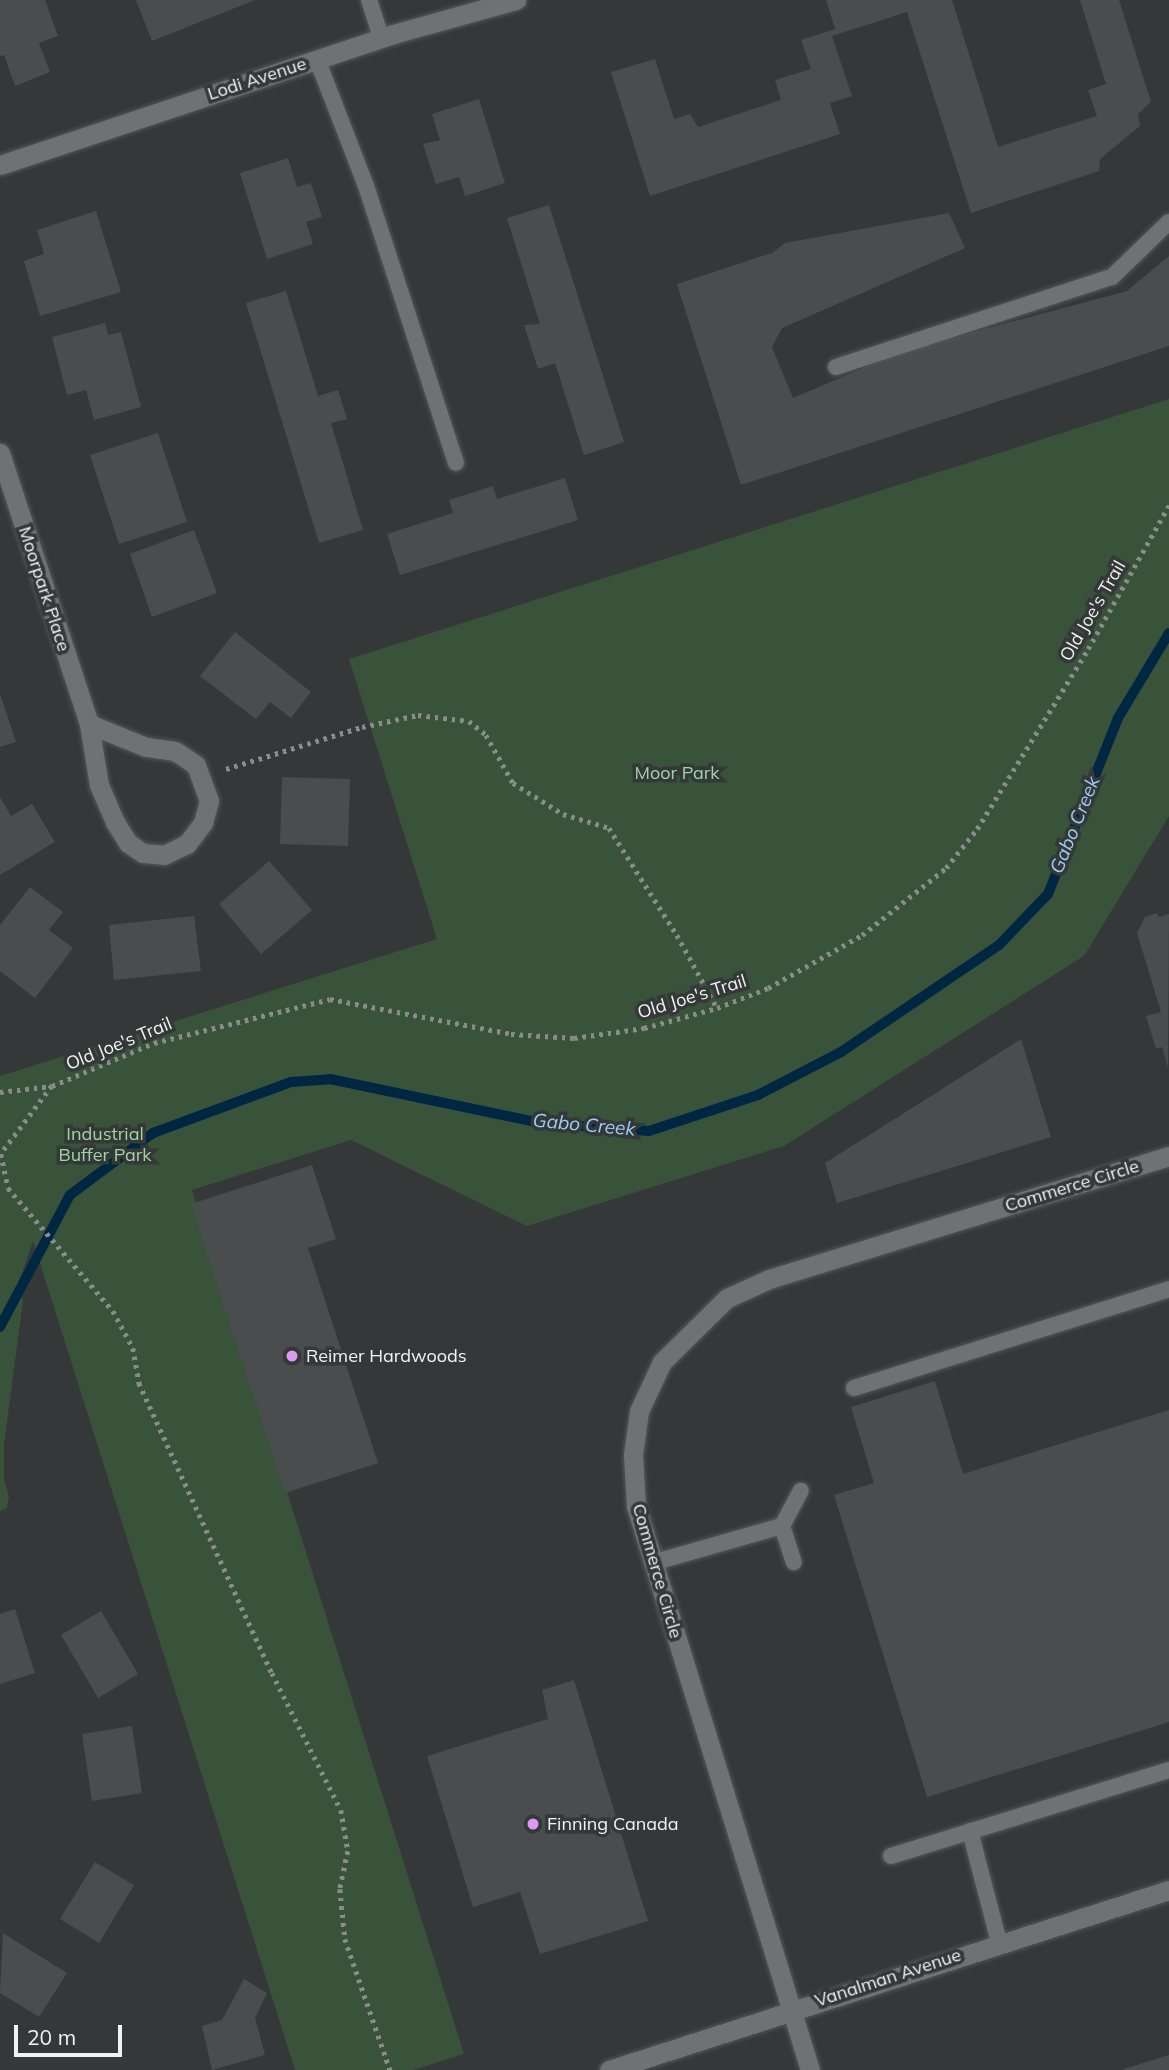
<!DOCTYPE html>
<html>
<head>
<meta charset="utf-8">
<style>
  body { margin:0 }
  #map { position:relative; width:1169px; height:2070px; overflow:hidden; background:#353838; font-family:Mulish,sans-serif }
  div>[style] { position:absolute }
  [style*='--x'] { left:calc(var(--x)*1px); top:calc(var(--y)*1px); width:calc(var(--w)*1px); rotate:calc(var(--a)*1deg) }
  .green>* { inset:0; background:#385339 }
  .stream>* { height:10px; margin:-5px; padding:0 5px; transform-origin:5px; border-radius:5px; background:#002741 }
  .building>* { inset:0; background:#4a4d4e }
  .path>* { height:4.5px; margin-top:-2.25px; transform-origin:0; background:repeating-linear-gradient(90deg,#8a8c8c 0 3.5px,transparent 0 8.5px) }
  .roads { filter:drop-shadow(0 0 2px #535656) drop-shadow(0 0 2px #535656) }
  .service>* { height:16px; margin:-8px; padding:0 8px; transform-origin:8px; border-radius:8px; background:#6e7272 }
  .minor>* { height:19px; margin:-9.5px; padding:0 9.5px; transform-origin:9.5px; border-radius:9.5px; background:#6e7272 }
  .tertiary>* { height:19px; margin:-9.5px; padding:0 9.5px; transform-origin:9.5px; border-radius:9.5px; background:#6e7272 }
  .dots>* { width:19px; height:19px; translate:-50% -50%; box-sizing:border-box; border:4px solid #353838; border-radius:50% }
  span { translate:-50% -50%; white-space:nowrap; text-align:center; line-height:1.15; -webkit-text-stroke:7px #353838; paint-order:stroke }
  .street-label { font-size:18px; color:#f1f3f3 }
  .park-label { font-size:18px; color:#9fd7a0 }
  .poi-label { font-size:18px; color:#f1f3f3 }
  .left { translate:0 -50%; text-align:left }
  .water-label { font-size:19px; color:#9dcef6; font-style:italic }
  .scale { position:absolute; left:14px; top:2025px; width:108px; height:32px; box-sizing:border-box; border:4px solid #f1f3f3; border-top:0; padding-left:9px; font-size:21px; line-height:24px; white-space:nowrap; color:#f1f3f3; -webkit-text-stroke:5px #353838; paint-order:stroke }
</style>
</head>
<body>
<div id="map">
  <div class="green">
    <i style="clip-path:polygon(1169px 399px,1169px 816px,1084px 956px,784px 1146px,527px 1226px,351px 1140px,192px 1190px,464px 2054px,413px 2070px,295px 2070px,33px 1241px,19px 1282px,23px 1301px,4px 1444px,4px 1480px,9px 1496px,7px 1508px,0 1511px,0 1076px,437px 939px,349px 659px)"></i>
  </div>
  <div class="stream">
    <i style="--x:0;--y:1327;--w:149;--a:-62.1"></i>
    <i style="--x:70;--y:1195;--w:104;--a:-36.8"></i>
    <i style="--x:153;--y:1133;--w:147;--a:-20.3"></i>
    <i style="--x:291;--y:1082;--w:39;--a:-4"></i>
    <i style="--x:330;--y:1079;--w:216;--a:11.8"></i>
    <i style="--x:541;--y:1123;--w:108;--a:4.2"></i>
    <i style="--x:649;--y:1131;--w:115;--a:-18.3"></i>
    <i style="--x:758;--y:1095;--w:93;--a:-27.4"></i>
    <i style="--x:841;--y:1052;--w:191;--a:-34.1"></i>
    <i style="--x:999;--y:945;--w:71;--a:-46.1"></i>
    <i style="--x:1048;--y:894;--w:189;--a:-68.3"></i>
    <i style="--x:1118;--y:718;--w:99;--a:-59"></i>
  </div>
  <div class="building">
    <i style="clip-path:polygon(0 0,45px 0,58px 36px,39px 43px,50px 72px,15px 86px,4px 55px,0 56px)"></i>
    <i style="clip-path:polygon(136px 0,255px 0,152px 41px)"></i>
    <i style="clip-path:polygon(826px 0,952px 0,998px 147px,1097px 116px,1088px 90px,1106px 84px,1080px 0,1119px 0,1151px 102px,1138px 114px,1140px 126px,1100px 159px,1099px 171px,971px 213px,907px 12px,832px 36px,852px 96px,830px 103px,840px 134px,650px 196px,611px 72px,655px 59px,674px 119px,690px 114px,698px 127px,781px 100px,775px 80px,811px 69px,801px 40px,835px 29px)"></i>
    <i style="clip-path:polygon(479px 99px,505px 183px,465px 196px,459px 177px,436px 184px,423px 144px,440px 140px,432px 114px)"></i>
    <i style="clip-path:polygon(288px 158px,297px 187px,311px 183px,322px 217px,306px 222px,313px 244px,267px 259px,240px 173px)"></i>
    <i style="clip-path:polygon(549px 205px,624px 442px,584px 455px,555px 363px,538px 369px,524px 325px,540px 324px,507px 218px)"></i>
    <i style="clip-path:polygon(96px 211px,121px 292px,40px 316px,24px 261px,44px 254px,37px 230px)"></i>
    <i style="clip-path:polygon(949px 213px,965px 248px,782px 328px,772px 347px,793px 398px,903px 351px,1127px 291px,1169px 256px,1169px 346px,741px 485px,677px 284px,772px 253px,785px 243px)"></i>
    <i style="clip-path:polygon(286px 291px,318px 396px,338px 390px,347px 419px,331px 423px,363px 530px,319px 543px,246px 303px)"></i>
    <i style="clip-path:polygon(105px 323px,108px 335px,121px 332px,141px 407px,94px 420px,86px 390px,67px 395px,52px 337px)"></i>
    <i style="clip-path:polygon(158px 433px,187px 522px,119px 544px,90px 455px)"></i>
    <i style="clip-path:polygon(565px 478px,578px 520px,400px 575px,387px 534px,453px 513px,449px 500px,493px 486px,497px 499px)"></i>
    <i style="clip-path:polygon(194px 530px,217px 593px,152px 617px,130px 554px)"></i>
    <i style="clip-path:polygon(235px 632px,311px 692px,291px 718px,270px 702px,256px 719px,200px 676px)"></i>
    <i style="clip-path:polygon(0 694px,16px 742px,0 747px)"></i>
    <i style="clip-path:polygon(282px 777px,350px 779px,348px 846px,280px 844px)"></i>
    <i style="clip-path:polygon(0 797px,11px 816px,32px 804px,55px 842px,0 875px)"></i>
    <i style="clip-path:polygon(269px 861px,312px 910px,261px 954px,219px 904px)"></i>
    <i style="clip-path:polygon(30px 887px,63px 912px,49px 930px,73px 948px,35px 998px,0 971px,0 925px)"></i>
    <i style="clip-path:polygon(1157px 913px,1159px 917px,1169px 914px,1168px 1068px,1162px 1047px,1156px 1049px,1146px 1016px,1161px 1012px,1137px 933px,1145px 917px)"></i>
    <i style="clip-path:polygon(194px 916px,201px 971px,114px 980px,109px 925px)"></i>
    <i style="clip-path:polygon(1021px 1039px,1051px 1137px,837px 1203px,825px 1163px)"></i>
    <i style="clip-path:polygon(312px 1165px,336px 1239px,308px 1248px,378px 1463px,285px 1493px,191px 1204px)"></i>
    <i style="clip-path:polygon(935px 1381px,963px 1474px,1169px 1410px,1169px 1722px,927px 1797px,834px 1495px,874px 1483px,851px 1407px)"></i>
    <i style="clip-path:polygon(15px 1609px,35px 1673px,0 1684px,0 1614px)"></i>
    <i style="clip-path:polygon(101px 1611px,138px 1674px,98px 1698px,61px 1635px)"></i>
    <i style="clip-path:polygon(574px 1680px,648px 1921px,540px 1954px,520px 1892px,473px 1907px,427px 1756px,548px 1719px,542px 1690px)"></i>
    <i style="clip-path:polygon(132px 1726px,142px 1793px,92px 1801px,82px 1734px)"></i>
    <i style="clip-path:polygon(95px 1862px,134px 1885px,99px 1943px,60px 1919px)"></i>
    <i style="clip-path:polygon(3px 1933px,67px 1973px,39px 2017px,0 1993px)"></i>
    <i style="clip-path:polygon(244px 1979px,267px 1993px,255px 2018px,265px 2055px,212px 2070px,202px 2026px,222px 2020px)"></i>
    <i style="clip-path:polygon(1169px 2055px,1169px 2070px,1124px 2070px,1124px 2069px)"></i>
  </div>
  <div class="path">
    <i style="--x:226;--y:769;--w:142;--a:-17.2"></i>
    <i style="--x:362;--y:727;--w:57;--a:-12.1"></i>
    <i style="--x:418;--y:715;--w:51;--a:6.7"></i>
    <i style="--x:469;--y:721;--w:22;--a:39"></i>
    <i style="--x:486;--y:735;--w:55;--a:60.6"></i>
    <i style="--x:513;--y:783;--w:59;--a:31.8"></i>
    <i style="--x:563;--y:814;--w:48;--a:16.9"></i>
    <i style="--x:609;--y:828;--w:127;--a:57.6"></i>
    <i style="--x:677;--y:935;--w:83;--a:61.3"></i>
    <i style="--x:52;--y:1086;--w:85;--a:126.9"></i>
    <i style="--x:1;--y:1154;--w:35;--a:78"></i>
    <i style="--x:8;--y:1188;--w:162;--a:49.5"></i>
    <i style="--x:113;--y:1311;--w:42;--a:61.6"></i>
    <i style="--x:133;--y:1348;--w:36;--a:80"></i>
    <i style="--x:139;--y:1383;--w:319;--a:65.4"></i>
    <i style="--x:272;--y:1673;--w:153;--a:63.3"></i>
    <i style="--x:341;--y:1810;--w:42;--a:80.3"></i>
    <i style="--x:348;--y:1851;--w:39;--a:102"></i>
    <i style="--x:340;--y:1889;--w:50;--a:84.3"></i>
    <i style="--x:345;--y:1939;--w:139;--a:71"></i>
    <i style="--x:0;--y:1092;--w:52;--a:-6.6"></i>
    <i style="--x:52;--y:1086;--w:111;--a:-22.9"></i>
    <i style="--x:154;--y:1043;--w:181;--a:-14"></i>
    <i style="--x:330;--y:999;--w:184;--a:10.9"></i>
    <i style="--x:511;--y:1034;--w:63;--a:3.6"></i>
    <i style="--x:574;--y:1038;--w:71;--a:-8.1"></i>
    <i style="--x:644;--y:1028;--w:76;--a:-15.3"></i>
    <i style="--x:717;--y:1008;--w:55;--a:-21.4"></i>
    <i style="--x:768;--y:988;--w:108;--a:-29.4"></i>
    <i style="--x:862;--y:935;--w:107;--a:-38.6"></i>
    <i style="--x:946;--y:868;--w:50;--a:-51.5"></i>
    <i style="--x:977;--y:829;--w:211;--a:-58.3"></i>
    <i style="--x:1088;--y:649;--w:165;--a:-60.6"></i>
  </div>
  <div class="roads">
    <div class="service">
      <i style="--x:369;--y:0;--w:40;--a:72"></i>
      <i style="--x:317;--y:59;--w:136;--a:68.9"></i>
      <i style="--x:366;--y:186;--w:291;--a:72"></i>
      <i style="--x:836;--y:367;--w:290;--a:-18.1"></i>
      <i style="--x:1112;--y:277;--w:79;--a:-44"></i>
      <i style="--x:854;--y:1388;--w:330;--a:-17.4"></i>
      <i style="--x:782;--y:1526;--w:38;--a:72"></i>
      <i style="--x:652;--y:1563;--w:135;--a:-15.9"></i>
      <i style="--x:782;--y:1526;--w:40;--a:-62"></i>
      <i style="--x:970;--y:1831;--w:115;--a:75.4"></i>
      <i style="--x:891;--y:1856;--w:291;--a:-17.2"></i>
    </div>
    <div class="minor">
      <i style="--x:0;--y:165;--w:414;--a:-18.4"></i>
      <i style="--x:393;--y:34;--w:128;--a:-15.5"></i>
      <i style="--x:0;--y:453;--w:285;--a:71.8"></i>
      <i style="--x:89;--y:724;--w:62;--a:80.7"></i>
      <i style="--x:99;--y:785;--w:40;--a:66.6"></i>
      <i style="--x:115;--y:822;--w:25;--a:58"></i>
      <i style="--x:128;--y:843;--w:18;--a:34"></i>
      <i style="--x:143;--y:853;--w:21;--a:5"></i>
      <i style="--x:164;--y:855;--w:25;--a:-26"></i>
      <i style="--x:187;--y:844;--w:26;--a:-53"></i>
      <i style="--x:203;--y:823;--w:23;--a:-75"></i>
      <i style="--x:209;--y:801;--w:38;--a:-110"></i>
      <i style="--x:196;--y:765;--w:25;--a:-146"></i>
      <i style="--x:175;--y:751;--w:29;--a:-172"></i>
      <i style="--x:146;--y:747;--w:61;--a:-158"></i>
      <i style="--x:810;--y:2070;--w:590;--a:-107.15"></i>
      <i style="--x:636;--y:1506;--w:51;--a:-93.4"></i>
      <i style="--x:633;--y:1455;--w:44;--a:-82.2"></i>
      <i style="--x:639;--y:1411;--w:54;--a:-64.9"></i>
      <i style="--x:662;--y:1362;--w:91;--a:-44.6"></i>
      <i style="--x:727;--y:1298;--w:46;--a:-24.3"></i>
      <i style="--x:769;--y:1279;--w:418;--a:-17.1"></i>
    </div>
    <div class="tertiary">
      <i style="--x:609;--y:2070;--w:588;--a:-17.82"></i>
    </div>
  </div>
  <div class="dots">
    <i style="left:292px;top:1356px;background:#dc99f4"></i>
    <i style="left:533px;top:1824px;background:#dc99f4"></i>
  </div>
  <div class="street-label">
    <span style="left:257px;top:79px;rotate:-18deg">Lodi Avenue</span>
    <span style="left:44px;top:589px;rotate:72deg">Moorpark Place</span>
    <span style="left:1093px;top:611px;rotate:-60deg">Old Joe's Trail</span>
    <span style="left:692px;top:997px;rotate:-17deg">Old Joe's Trail</span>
    <span style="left:119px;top:1044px;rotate:-22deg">Old Joe's Trail</span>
    <span style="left:1072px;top:1186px;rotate:-17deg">Commerce Circle</span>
    <span style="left:657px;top:1571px;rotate:74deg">Commerce Circle</span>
    <span style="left:888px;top:1978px;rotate:-18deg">Vanalman Avenue</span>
  </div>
  <div class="park-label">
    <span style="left:677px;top:773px">Moor Park</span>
    <span style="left:105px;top:1145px">Industrial<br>Buffer Park</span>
  </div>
  <div class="poi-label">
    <span class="left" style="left:306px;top:1356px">Reimer Hardwoods</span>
    <span class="left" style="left:547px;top:1824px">Finning Canada</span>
  </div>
  <div class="water-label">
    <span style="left:1075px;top:825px;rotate:-68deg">Gabo Creek</span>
    <span style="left:584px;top:1125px;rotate:5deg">Gabo Creek</span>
  </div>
  <div class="scale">20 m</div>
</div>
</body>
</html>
